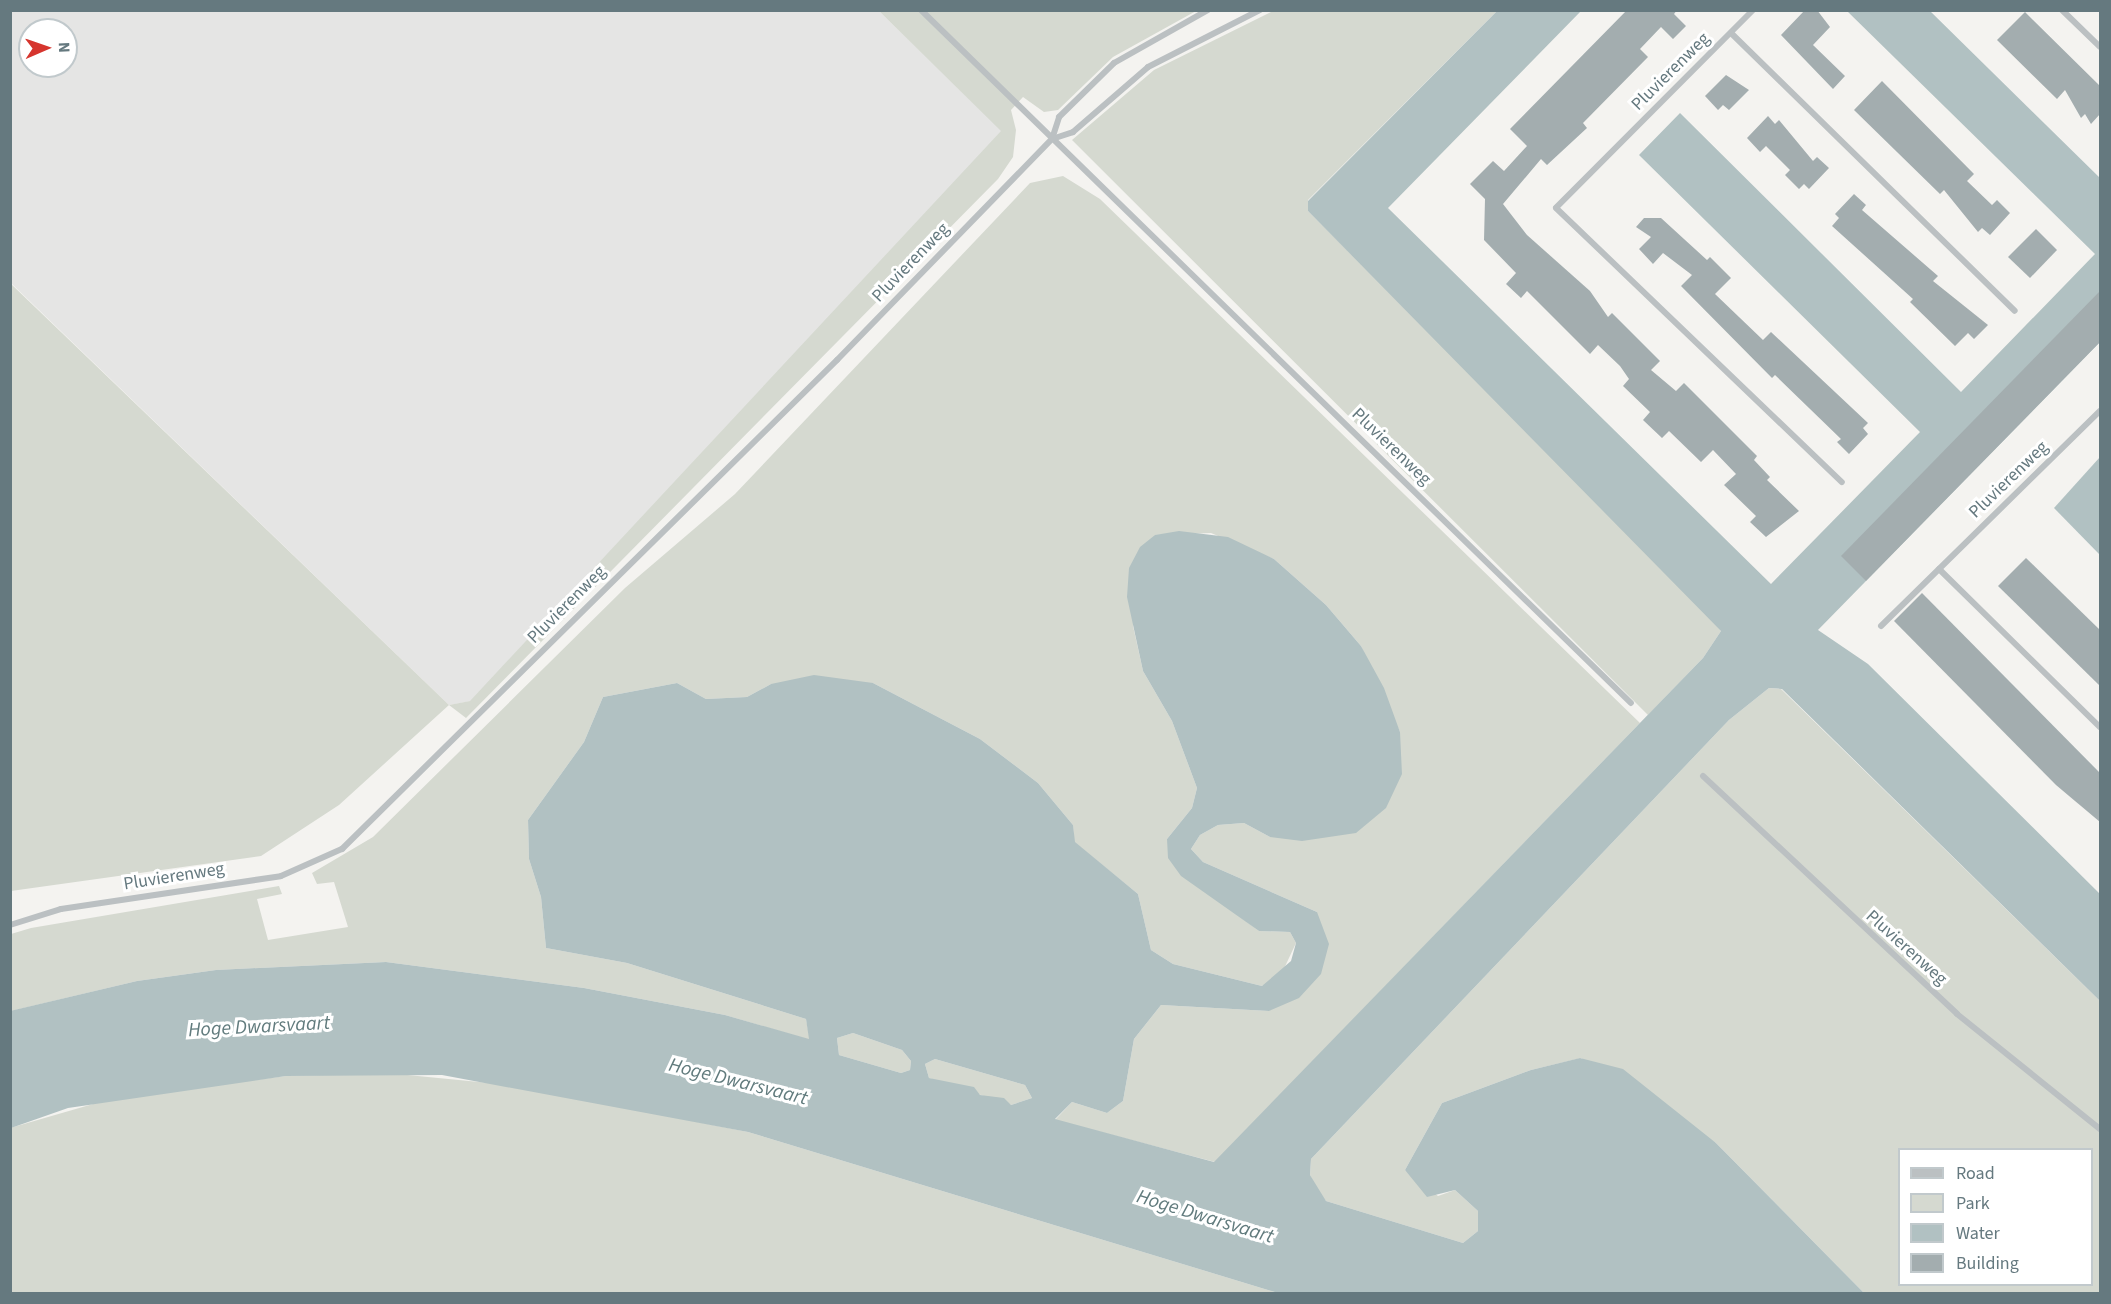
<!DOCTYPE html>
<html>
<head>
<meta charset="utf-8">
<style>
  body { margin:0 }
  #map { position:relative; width:2111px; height:1304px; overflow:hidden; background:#f4f3f0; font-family:"Source Sans 3",sans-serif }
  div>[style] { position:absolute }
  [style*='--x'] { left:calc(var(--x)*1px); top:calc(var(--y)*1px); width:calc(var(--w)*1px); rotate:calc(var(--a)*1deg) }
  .built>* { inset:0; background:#e5e5e4 }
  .green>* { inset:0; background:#d5d9d0 }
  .water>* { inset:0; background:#b1c1c2 }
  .building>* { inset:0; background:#a3adaf }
  .minor>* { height:6px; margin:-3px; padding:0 3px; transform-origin:3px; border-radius:3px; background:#bbc0c2 }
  span { translate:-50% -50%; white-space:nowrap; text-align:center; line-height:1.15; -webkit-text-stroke:6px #fff; paint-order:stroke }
  .street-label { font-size:18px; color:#65797f }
  .water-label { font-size:20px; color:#617b7d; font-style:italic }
  .frame { position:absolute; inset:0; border:12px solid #65797f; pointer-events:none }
  .legend { position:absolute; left:1898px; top:1148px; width:195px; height:138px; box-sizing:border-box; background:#fff; border:2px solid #c1c9cc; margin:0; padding:8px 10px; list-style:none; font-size:18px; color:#65797f }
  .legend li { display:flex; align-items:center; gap:12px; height:30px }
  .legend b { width:30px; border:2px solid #c1c9cc }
  .north { position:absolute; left:18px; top:18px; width:60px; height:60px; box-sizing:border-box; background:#fff; border:2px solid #c1c9cc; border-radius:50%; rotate:88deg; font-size:16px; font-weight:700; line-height:24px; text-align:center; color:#65797f }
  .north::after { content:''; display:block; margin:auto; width:21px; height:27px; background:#d6352e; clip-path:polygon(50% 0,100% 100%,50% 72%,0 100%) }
</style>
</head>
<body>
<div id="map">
  <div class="built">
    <i style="clip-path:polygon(evenodd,10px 11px,879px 11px,1002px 131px,471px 701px,449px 705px,11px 283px,10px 11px,30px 30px,66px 30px,66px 66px,30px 66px,30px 30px)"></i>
  </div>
  <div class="green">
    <i style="clip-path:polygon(879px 11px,1196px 11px,1113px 57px,1058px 110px,1044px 112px,1023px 97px,1011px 110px,1016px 130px,1013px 157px,998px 179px,466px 718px,449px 705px,339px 805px,261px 856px,11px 891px,10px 283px,449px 705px,470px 701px,1001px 131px)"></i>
    <i style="clip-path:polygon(1273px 11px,1497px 11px,1308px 200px,1308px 211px,1716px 622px,1721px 631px,1703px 658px,1648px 715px,1072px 140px,1154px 70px)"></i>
    <i style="clip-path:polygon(1063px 176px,1100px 199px,1640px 723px,1215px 1162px,1055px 1120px,1072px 1102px,1107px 1113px,1123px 1101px,1134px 1039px,1161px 1005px,1269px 1011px,1317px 912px,1203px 862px,1191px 849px,1200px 835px,1218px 825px,1244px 823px,1270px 837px,1400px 732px,1361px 646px,1326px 605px,1274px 559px,1211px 533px,1155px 535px,1133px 626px,1143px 671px,1172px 721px,1197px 788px,1192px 808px,1167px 839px,1214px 897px,1259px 931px,1290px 932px,1296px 943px,1281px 975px,1262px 986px,1173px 964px,1151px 950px,1138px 894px,1074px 842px,1073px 825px,1038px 783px,980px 739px,873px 683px,771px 684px,747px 697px,706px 699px,677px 683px,603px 697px,584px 742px,528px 820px,529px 859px,541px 897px,546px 948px,627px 963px,806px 1019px,810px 1040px,725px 1015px,584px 988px,386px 962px,216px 970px,137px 981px,11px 1011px,11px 934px,31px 928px,279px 886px,282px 894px,257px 899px,268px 940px,348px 927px,334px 882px,317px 884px,312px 873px,373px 837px,625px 588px,735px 494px,1030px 183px)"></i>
    <i style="clip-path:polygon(evenodd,1769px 688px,1781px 689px,2100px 1001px,2100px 1293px,1864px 1293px,1716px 1143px,1581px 1058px,1531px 1070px,1442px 1103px,1405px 1170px,1438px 1196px,1455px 1190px,1478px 1211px,1478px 1231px,1463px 1243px,1326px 1201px,1317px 1191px,1310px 1175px,1311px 1159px,1729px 720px,1769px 688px,1900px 1150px,2092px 1150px,2092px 1284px,1900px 1284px,1900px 1150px)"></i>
    <i style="clip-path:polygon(853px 1033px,902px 1050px,911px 1061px,910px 1070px,901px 1073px,839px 1055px,837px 1038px)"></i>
    <i style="clip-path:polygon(935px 1059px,1025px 1085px,1032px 1098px,1011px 1105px,929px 1078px,925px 1064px)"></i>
    <i style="clip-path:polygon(387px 1073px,511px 1085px,748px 1132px,1278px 1293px,11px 1293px,10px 1128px,100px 1102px,168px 1091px,286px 1076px)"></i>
  </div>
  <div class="water">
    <i style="clip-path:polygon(evenodd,1497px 11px,1581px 11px,1388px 208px,1771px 584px,1920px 432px,1639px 155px,1680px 113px,1961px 392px,2095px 254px,1847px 11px,1930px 11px,2100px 178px,2100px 342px,1818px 630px,1868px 664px,2100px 894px,2100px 1001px,1782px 689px,1769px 688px,1729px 720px,1311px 1159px,1310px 1175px,1326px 1201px,1463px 1243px,1478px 1231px,1478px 1211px,1455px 1190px,1427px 1197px,1405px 1170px,1442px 1103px,1531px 1070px,1580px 1058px,1623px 1069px,1716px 1143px,1864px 1293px,1278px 1293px,748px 1132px,442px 1075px,286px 1076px,68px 1108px,11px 1128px,10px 1011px,137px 981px,216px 970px,386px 962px,584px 988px,725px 1015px,809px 1039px,806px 1019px,627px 963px,546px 948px,541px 897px,529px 859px,528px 820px,584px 742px,603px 697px,677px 683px,706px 699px,747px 697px,771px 684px,814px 675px,873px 683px,980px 739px,1038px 783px,1073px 825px,1075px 842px,1138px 894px,1151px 950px,1173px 964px,1262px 986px,1291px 961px,1296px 943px,1290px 932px,1259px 931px,1181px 876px,1168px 858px,1167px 839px,1192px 808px,1197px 788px,1172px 721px,1143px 671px,1127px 597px,1129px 568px,1140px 547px,1155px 535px,1179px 531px,1228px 537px,1274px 559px,1326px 605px,1361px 646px,1384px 688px,1400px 732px,1402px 774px,1386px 808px,1356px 833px,1302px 841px,1270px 837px,1244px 823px,1218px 825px,1200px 835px,1191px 849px,1203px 862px,1317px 912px,1329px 944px,1321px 974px,1299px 998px,1269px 1011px,1161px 1005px,1134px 1039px,1123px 1101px,1107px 1113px,1072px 1102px,1055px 1119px,1214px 1162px,1703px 658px,1721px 631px,1308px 211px,1308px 201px,1497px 11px,853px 1033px,902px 1050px,911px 1061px,910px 1070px,901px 1073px,839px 1055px,837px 1038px,853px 1033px,1497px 11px,935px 1059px,1025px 1085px,1032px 1098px,1011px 1105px,1004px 1098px,980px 1095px,974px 1087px,929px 1078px,925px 1064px,935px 1059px)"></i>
    <i style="clip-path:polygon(2100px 457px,2100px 555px,2054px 508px)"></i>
  </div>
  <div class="building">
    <i style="clip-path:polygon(1627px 10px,1677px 10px,1674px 14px,1686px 26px,1673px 39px,1661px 27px,1640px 49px,1648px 57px,1583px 123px,1587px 128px,1547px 165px,1541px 159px,1503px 204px,1527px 235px,1590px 291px,1608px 317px,1612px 313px,1660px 361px,1651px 370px,1676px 391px,1684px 383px,1757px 456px,1754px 460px,1770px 477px,1767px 480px,1799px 511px,1766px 537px,1750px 522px,1756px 516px,1724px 485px,1736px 474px,1713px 450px,1701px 462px,1669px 431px,1662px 438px,1643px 420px,1650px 412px,1623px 386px,1629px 379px,1620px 366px,1598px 345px,1590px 354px,1527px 291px,1521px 298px,1506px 284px,1516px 273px,1484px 240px,1485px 199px,1470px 184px,1493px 161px,1504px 171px,1527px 146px,1510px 129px)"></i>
    <i style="clip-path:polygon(1805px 10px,1817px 10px,1830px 27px,1813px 45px,1845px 76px,1833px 89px,1781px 35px)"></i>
    <i style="clip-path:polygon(2025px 12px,2100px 86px,2100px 114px,2091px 124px,2085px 114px,2081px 118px,2065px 90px,2057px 99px,1997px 40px)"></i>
    <i style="clip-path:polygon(1726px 75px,1749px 90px,1729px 110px,1723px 105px,1718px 110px,1705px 96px)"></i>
    <i style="clip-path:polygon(1882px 81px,1974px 174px,1967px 181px,1992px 205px,1997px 200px,2010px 213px,1990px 235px,1982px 228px,1978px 232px,1944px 190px,1940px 194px,1854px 110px)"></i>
    <i style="clip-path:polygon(1768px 116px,1775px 124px,1779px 120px,1813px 161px,1817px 157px,1829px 168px,1809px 189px,1804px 184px,1799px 189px,1785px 175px,1790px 170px,1766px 146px,1760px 152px,1747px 138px)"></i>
    <i style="clip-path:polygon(1854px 194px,1866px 205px,1862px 210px,1938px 276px,1933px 281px,1988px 325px,1974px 339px,1968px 333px,1955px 346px,1910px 302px,1913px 299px,1832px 226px,1839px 218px,1835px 214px)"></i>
    <i style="clip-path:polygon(1644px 218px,1661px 218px,1707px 260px,1710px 257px,1731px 278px,1715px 294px,1763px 340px,1771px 332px,1868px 423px,1863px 428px,1868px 434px,1849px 454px,1837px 442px,1841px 439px,1775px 375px,1772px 378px,1681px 286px,1692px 275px,1663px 253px,1653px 264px,1639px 249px,1651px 237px,1636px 227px)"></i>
    <i style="clip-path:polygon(2036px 229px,2057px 250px,2030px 278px,2008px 257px)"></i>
    <i style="clip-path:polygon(2100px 291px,2100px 342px,1866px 581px,1841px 556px)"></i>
    <i style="clip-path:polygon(2026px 558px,2100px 630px,2100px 686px,1998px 586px)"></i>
    <i style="clip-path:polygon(1922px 593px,2100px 773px,2100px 822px,2056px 785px,1894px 621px)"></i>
  </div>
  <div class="minor">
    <i style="--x:921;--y:10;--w:992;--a:44.31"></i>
    <i style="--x:1753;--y:10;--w:279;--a:134.9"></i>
    <i style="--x:1556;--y:208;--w:396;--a:43.8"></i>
    <i style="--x:2062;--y:10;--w:53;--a:44.2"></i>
    <i style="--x:1731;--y:33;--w:397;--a:44.4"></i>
    <i style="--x:1052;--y:139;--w:22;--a:-18"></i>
    <i style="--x:1073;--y:132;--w:99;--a:-40.9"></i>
    <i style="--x:1148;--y:67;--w:126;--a:-27"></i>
    <i style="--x:1939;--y:569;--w:226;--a:44.5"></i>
    <i style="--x:1881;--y:626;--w:307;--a:-44.5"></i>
    <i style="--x:1703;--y:776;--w:348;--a:43.1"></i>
    <i style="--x:1957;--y:1014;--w:184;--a:38.8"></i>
    <i style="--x:10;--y:925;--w:53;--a:-17.4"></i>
    <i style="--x:61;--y:909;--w:222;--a:-8.5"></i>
    <i style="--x:281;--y:876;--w:67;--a:-23.9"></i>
    <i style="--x:342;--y:849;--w:696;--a:-44.65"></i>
    <i style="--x:837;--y:360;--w:308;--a:-45.8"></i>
    <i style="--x:1052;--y:139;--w:23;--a:-72"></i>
    <i style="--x:1059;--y:117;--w:77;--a:-44.5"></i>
    <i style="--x:1114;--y:63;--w:108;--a:-29.4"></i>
  </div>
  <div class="street-label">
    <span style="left:1671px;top:72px;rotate:-45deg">Pluvierenweg</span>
    <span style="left:911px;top:263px;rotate:-46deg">Pluvierenweg</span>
    <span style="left:1391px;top:447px;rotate:44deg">Pluvierenweg</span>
    <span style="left:2009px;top:480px;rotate:-44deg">Pluvierenweg</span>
    <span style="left:567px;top:605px;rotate:-45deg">Pluvierenweg</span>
    <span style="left:174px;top:877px;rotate:-9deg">Pluvierenweg</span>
    <span style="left:1906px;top:948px;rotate:42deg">Pluvierenweg</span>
  </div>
  <div class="water-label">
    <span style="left:259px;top:1027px;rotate:-3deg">Hoge Dwarsvaart</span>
    <span style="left:738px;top:1082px;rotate:14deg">Hoge Dwarsvaart</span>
    <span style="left:1205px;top:1217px;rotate:17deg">Hoge Dwarsvaart</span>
  </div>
  <div class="frame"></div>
  <ul class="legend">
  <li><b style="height:8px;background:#bbc0c2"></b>Road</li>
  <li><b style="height:16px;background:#d5d9d0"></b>Park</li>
  <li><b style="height:16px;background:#b1c1c2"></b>Water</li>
  <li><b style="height:16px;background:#a3adaf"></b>Building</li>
  </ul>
  <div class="north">N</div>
</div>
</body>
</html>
